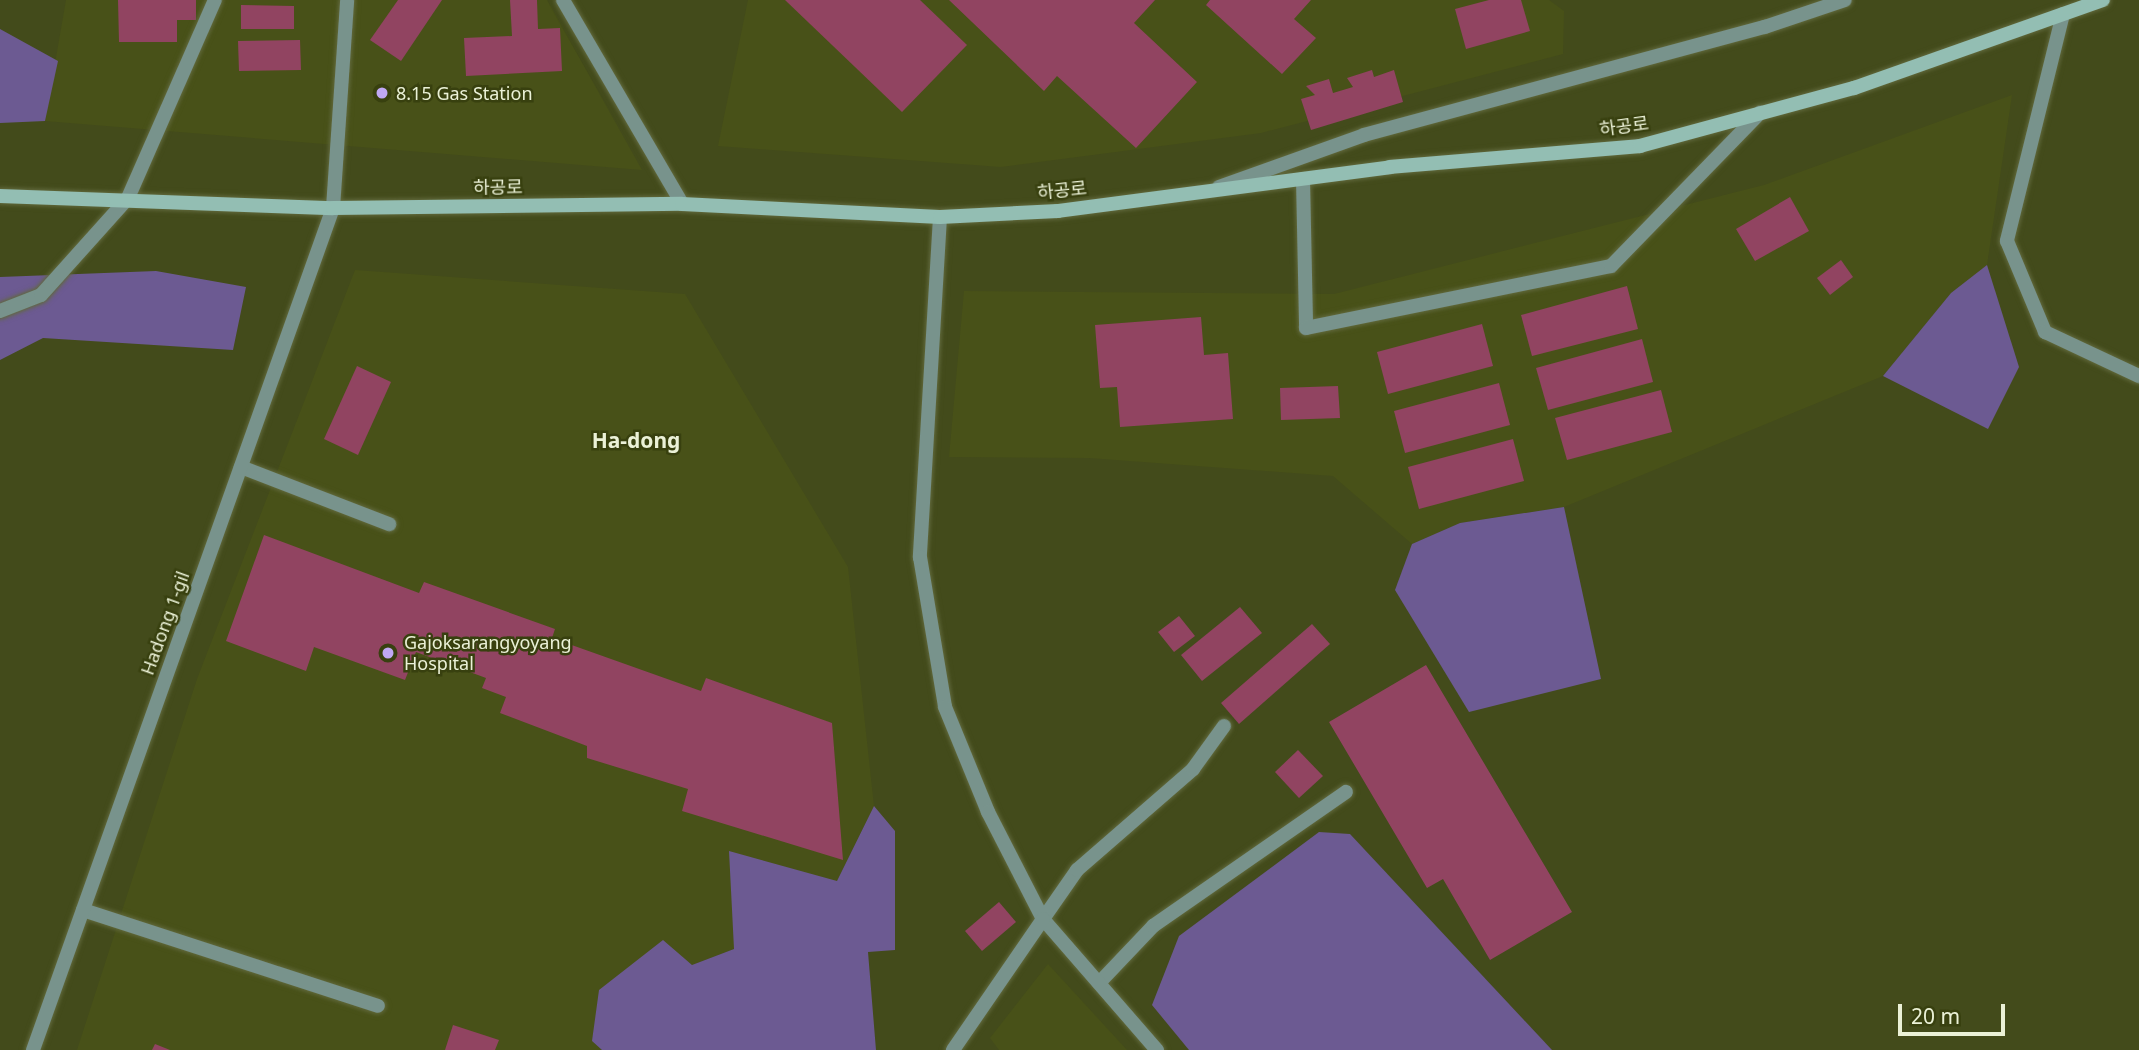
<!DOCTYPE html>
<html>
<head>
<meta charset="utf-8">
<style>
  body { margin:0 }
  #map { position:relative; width:2139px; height:1050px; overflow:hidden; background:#434b1b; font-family:"Noto Sans","Noto Sans KR",sans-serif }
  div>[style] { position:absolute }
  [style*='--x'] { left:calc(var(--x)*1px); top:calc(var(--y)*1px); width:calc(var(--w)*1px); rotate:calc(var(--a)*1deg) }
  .built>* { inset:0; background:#485118 }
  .green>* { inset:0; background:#6c5a92 }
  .building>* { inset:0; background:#914461 }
  .roads { filter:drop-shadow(0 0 2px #61693d) drop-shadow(0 0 2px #61693d) }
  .service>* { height:14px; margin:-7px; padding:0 7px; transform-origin:7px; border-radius:7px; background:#78938c }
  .minor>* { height:14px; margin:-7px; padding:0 7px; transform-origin:7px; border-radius:7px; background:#78938c }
  .secondary>* { height:14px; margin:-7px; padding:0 7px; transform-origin:7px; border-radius:7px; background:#93beb3 }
  .dots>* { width:19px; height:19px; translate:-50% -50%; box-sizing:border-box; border:4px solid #38400f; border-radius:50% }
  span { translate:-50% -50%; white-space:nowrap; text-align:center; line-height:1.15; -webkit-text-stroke:5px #38400f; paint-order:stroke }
  .poi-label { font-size:18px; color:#ebf1d7 }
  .left { translate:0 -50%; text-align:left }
  .street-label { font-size:18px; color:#ebf1d7 }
  .quarter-label { font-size:21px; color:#ebf1d7; font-weight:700 }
  .scale { position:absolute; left:1898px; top:1004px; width:107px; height:32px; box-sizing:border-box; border:4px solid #ebf1d7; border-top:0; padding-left:9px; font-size:21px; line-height:24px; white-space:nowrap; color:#ebf1d7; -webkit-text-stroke:5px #38400f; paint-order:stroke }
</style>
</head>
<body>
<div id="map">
  <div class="built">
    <i style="clip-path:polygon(66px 0,547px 0,642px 170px,45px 121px)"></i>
    <i style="clip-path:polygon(748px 0,1549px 0,1564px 11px,1563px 54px,1261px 133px,1001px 167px,718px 146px)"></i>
    <i style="clip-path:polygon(2012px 95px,1987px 265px,1951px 293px,1883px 376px,1564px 507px,1460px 523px,1412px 544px,1333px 476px,1089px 458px,949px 457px,964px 291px,1334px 294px,1764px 185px)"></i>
    <i style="clip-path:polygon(355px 270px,685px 294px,848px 567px,874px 806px,837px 881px,734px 949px,692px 965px,662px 941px,592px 1041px,602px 1050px,77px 1050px,197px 679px)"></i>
    <i style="clip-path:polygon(1048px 964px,1127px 1050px,999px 1050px,990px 1038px)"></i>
  </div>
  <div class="green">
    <i style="clip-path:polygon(0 29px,58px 61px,45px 121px,0 123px)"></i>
    <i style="clip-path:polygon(1987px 265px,2019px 367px,1988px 429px,1883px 376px,1951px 293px)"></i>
    <i style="clip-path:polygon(156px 271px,246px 287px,233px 350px,43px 338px,0 360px,0 277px)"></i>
    <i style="clip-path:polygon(1564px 507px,1601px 679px,1469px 712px,1395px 590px,1412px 544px,1460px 523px)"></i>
    <i style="clip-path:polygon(874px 806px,895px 831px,895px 950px,868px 952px,876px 1050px,602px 1050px,592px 1041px,599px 990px,663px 940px,692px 965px,734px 949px,729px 851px,837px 881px)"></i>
    <i style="clip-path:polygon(1319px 832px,1350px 834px,1552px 1050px,1189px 1050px,1152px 1005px,1179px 936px)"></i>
  </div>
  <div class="building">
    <i style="clip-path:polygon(118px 0,196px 0,196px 20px,177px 20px,177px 42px,119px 42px)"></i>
    <i style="clip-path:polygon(398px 0,442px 0,401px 61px,370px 40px)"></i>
    <i style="clip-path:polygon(510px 0,537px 0,538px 29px,560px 28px,562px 71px,466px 76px,464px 38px,512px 36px)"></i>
    <i style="clip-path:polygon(785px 0,920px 0,967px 45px,902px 112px)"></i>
    <i style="clip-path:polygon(949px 0,1155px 0,1134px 23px,1197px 82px,1136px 148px,1057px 76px,1044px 91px)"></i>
    <i style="clip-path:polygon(1210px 0,1311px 0,1294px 19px,1316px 38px,1282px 74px,1206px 5px)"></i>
    <i style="clip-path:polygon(1489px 0,1521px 0,1530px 31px,1466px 49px,1455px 9px)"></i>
    <i style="clip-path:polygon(241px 5px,294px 6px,294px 29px,241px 29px)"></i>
    <i style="clip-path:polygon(300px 40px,301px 70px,239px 71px,238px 41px)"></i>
    <i style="clip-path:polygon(1372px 70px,1374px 77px,1394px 70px,1403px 102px,1311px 130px,1301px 99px,1315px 95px,1306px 86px,1329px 79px,1333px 93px,1353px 87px,1347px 78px)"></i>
    <i style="clip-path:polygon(1790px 197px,1809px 231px,1755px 261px,1736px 229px)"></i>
    <i style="clip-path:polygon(1841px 260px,1853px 277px,1830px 295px,1817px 278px)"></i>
    <i style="clip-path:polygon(1627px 286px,1638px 329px,1532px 356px,1521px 315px)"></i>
    <i style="clip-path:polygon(1201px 317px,1204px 355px,1228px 353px,1233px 419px,1120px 427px,1117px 387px,1100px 388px,1095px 325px)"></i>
    <i style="clip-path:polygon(1482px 324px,1493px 366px,1388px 394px,1377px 352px)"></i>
    <i style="clip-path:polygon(1642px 339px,1653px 382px,1548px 410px,1536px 368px)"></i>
    <i style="clip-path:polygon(357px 366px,391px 382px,358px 455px,324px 439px)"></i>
    <i style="clip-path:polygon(1499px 383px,1510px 425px,1405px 453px,1394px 411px)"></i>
    <i style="clip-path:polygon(1338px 386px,1340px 418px,1281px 420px,1280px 388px)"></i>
    <i style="clip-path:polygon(1661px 390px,1672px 432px,1567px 460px,1555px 418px)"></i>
    <i style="clip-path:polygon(1513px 439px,1524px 481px,1419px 509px,1408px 467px)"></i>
    <i style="clip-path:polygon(264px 535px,419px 593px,424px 582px,555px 629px,552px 638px,701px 691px,706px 678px,832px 723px,843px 860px,682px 811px,688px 789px,587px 758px,587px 746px,500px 713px,506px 697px,482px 688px,486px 678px,416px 652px,405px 680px,314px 647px,306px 671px,226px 641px)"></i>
    <i style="clip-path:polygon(1240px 607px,1262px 633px,1202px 681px,1181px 655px)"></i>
    <i style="clip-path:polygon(1179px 616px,1195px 636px,1174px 652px,1158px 632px)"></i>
    <i style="clip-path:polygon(1312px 624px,1330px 644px,1239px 724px,1221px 703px)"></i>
    <i style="clip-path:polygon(1426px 665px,1572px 912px,1490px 960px,1443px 879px,1427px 888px,1329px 722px)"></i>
    <i style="clip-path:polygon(1298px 750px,1323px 776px,1299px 798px,1275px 772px)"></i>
    <i style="clip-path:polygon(999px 902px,1016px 922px,982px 951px,965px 931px)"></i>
    <i style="clip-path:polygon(453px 1025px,499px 1040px,495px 1050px,445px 1050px)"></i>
    <i style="clip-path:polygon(155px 1044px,170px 1050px,152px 1050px)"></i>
  </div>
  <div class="roads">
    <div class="service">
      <i style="--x:1303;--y:179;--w:149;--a:88.8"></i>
      <i style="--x:1306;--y:328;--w:311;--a:-11.5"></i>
      <i style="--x:1611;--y:266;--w:214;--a:-45.8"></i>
      <i style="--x:333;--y:208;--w:208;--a:-86.1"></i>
      <i style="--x:0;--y:311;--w:44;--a:-21.3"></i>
      <i style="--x:41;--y:295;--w:130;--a:-48.1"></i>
      <i style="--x:128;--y:198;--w:216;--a:-66.3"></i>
      <i style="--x:241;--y:467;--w:159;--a:21.1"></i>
      <i style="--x:83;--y:910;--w:310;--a:18"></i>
      <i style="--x:1043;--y:919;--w:60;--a:-55.2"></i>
      <i style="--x:1077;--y:870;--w:154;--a:-41"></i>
      <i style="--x:1193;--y:769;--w:53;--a:-54.2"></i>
      <i style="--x:1099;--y:983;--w:79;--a:-46.5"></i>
      <i style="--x:1153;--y:926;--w:235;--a:-34.8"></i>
    </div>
    <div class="minor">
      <i style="--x:563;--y:0;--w:236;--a:59.7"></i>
      <i style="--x:2063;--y:14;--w:234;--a:103.9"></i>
      <i style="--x:2007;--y:241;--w:99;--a:67.3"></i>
      <i style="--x:2045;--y:332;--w:104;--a:25.1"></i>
      <i style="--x:1219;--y:187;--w:154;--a:-19.7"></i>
      <i style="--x:1364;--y:135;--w:415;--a:-15.1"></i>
      <i style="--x:1765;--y:27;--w:84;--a:-18.6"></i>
      <i style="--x:940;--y:217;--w:341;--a:93.4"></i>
      <i style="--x:920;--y:557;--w:152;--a:80.5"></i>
      <i style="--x:945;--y:707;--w:113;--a:67.7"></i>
      <i style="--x:988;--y:812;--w:120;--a:62.8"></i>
      <i style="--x:1043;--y:919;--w:174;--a:49"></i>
      <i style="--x:33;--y:1050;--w:894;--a:-70.39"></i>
      <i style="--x:953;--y:1050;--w:159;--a:-55.5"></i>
    </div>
    <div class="secondary">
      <i style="--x:0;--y:196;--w:333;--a:2.1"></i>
      <i style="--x:333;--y:208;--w:349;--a:-0.7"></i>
      <i style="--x:682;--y:204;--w:258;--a:2.9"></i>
      <i style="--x:940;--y:217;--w:118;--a:-2.9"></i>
      <i style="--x:1058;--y:211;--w:335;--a:-7.5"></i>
      <i style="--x:1390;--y:167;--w:251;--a:-4.8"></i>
      <i style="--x:1640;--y:146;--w:222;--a:-15.2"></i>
      <i style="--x:1854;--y:88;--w:264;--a:-19.5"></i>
    </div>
  </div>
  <div class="dots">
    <i style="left:382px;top:93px;background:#c0a8f4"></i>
    <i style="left:388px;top:653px;background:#c0a8f4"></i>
  </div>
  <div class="poi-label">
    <span class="left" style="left:396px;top:93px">8.15 Gas Station</span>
    <span class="left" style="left:404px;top:653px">Gajoksarangyoyang<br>Hospital</span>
  </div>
  <div class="street-label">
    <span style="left:1624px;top:126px;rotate:-8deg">하공로</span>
    <span style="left:498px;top:187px;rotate:-1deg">하공로</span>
    <span style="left:1062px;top:190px;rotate:-6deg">하공로</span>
    <span style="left:165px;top:623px;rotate:-70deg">Hadong 1-gil</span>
  </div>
  <div class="quarter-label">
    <span style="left:636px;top:440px">Ha-dong</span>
  </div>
  <div class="scale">20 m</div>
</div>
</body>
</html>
